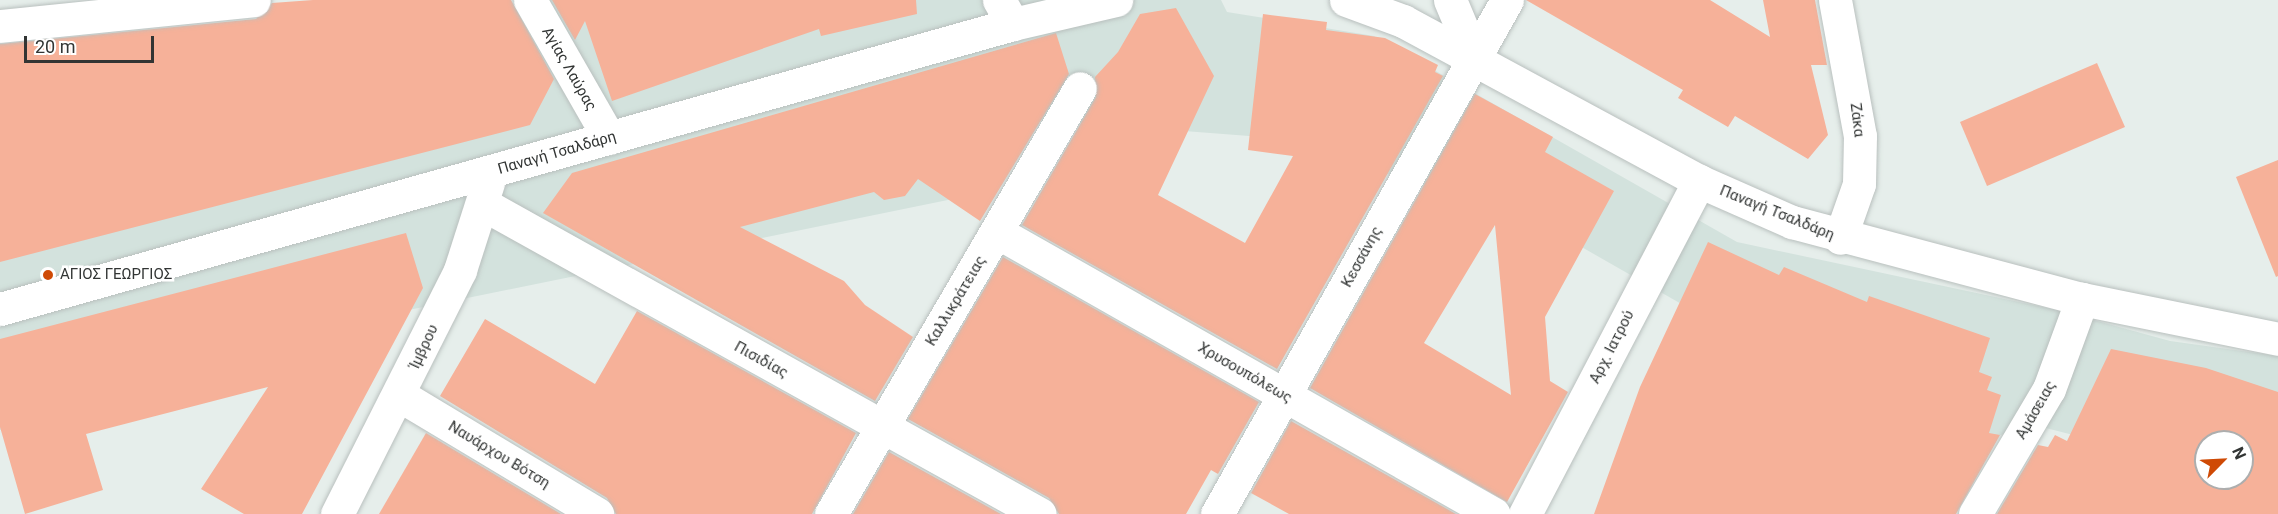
<!DOCTYPE html>
<html>
<head>
<meta charset="utf-8">
<style>
  body { margin:0 }
  #map { position:relative; width:2278px; height:514px; overflow:hidden; background:#e6eeeb; font-family:Roboto,sans-serif }
  div>[style] { position:absolute }
  [style*='--x'] { left:calc(var(--x)*1px); top:calc(var(--y)*1px); width:calc(var(--w)*1px); rotate:calc(var(--a)*1deg) }
  .built>* { inset:0; background:#d3e2dd }
  .building>* { inset:0; background:#f6b199 }
  .roads { filter:drop-shadow(0 0 2px #b9c0be) drop-shadow(0 0 2px #b9c0be) }
  .minor>* { height:33px; margin:-16.5px; padding:0 16.5px; transform-origin:16.5px; border-radius:16.5px; background:#fff }
  .dots>* { width:16px; height:16px; translate:-50% -50%; box-sizing:border-box; border:3px solid #fff; border-radius:50% }
  span { translate:-50% -50%; white-space:nowrap; text-align:center; line-height:1.15; -webkit-text-stroke:5px #fff; paint-order:stroke }
  .street-label { font-size:15px; color:#323534 }
  .poi-label { font-size:15px; color:#323534 }
  .left { translate:0 -50%; text-align:left }
  .north { position:absolute; left:2194px; top:430px; width:60px; height:60px; box-sizing:border-box; background:#fff; border:2px solid #adaeae; border-radius:50%; rotate:66deg; font-size:16px; font-weight:700; line-height:24px; text-align:center; color:#323534 }
  .north::after { content:''; display:block; margin:auto; width:21px; height:27px; background:#cf4a05; clip-path:polygon(50% 0,100% 100%,50% 72%,0 100%) }
  .scale { position:absolute; left:24px; top:36px; width:130px; height:27px; box-sizing:border-box; border:3px solid #323534; border-top:0; padding-left:8px; font-size:18px; line-height:21px; white-space:nowrap; color:#323534; -webkit-text-stroke:4px #fff; paint-order:stroke }
</style>
</head>
<body>
<div id="map">
  <div class="built">
    <i style="clip-path:polygon(525px 0,1221px 0,1227px 12px,1374px 36px,1737px 242px,2061px 311px,2170px 341px,2278px 356px,2278px 488px,2242px 478px,2242px 442px,2206px 442px,2206px 469px,2042px 427px,1934px 448px,1557px 233px,1287px 139px,1028px 119px,982px 193px,384px 315px,0 430px,0 139px,276px 90px)"></i>
  </div>
  <div class="building">
    <i style="clip-path:polygon(313px 0,511px 0,554px 79px,530px 125px,0 262px,0 44px,256px 19px,272px 3px)"></i>
    <i style="clip-path:polygon(552px 0,916px 0,917px 14px,821px 36px,819px 29px,612px 101px,585px 21px,575px 40px)"></i>
    <i style="clip-path:polygon(1526px 0,1710px 0,1770px 37px,1763px 0,1815px 0,1827px 65px,1811px 65px,1828px 135px,1808px 159px,1735px 116px,1728px 127px,1678px 98px,1683px 90px)"></i>
    <i style="clip-path:polygon(1176px 8px,1214px 76px,1158px 195px,1245px 243px,1293px 156px,1248px 150px,1263px 14px,1327px 22px,1326px 30px,1385px 38px,1438px 65px,1435px 72px,1443px 76px,1277px 369px,1022px 225px,1096px 97px,1095px 77px,1118px 52px,1140px 14px)"></i>
    <i style="clip-path:polygon(1056px 33px,1069px 74px,980px 221px,918px 179px,905px 196px,884px 200px,874px 192px,740px 227px,844px 281px,865px 305px,913px 337px,875px 401px,543px 213px,572px 173px)"></i>
    <i style="clip-path:polygon(2097px 63px,2125px 127px,1987px 186px,1960px 122px)"></i>
    <i style="clip-path:polygon(evenodd,1475px 94px,1553px 137px,1545px 152px,1614px 191px,1545px 317px,1550px 381px,1568px 392px,1507px 502px,1310px 388px,1475px 94px,1495px 225px,1511px 395px,1424px 343px,1495px 225px)"></i>
    <i style="clip-path:polygon(2278px 160px,2278px 276px,2276px 277px,2236px 177px)"></i>
    <i style="clip-path:polygon(406px 233px,423px 288px,302px 514px,244px 514px,201px 489px,268px 387px,86px 434px,103px 490px,25px 514px,0 427px,0 339px)"></i>
    <i style="clip-path:polygon(1708px 242px,1779px 275px,1784px 267px,1867px 302px,1869px 296px,1990px 338px,1979px 372px,1992px 377px,1987px 390px,2001px 395px,1989px 433px,2000px 435px,1956px 514px,1594px 514px,1640px 387px)"></i>
    <i style="clip-path:polygon(1003px 257px,1259px 402px,1218px 474px,1211px 470px,1186px 514px,1059px 514px,1049px 498px,908px 419px)"></i>
    <i style="clip-path:polygon(637px 311px,856px 433px,812px 514px,616px 514px,607px 498px,440px 396px,485px 319px,595px 384px)"></i>
    <i style="clip-path:polygon(evenodd,2111px 349px,2206px 368px,2278px 392px,2278px 514px,1997px 514px,2038px 445px,2048px 447px,2055px 435px,2067px 441px,2111px 349px,2206px 442px,2242px 442px,2242px 478px,2206px 478px,2206px 442px)"></i>
    <i style="clip-path:polygon(1291px 421px,1456px 514px,1289px 514px,1251px 493px)"></i>
    <i style="clip-path:polygon(426px 433px,561px 514px,379px 514px)"></i>
    <i style="clip-path:polygon(889px 452px,1001px 514px,853px 514px)"></i>
  </div>
  <div class="roads">
    <div class="minor">
      <i style="--x:530;--y:0;--w:159;--a:60.2"></i>
      <i style="--x:999;--y:0;--w:28;--a:60"></i>
      <i style="--x:1346;--y:0;--w:61;--a:20.2"></i>
      <i style="--x:1403;--y:21;--w:336;--a:28.4"></i>
      <i style="--x:1699;--y:181;--w:102;--a:23.8"></i>
      <i style="--x:1792;--y:222;--w:300;--a:14.9"></i>
      <i style="--x:2082;--y:299;--w:200;--a:11.5"></i>
      <i style="--x:1450;--y:0;--w:62;--a:67.2"></i>
      <i style="--x:1835;--y:0;--w:138;--a:79.6"></i>
      <i style="--x:1860;--y:136;--w:48;--a:91.2"></i>
      <i style="--x:1859;--y:184;--w:57;--a:109.4"></i>
      <i style="--x:0;--y:26;--w:255;--a:-5.8"></i>
      <i style="--x:483;--y:204;--w:637;--a:29.1"></i>
      <i style="--x:997;--y:232;--w:571;--a:29.57"></i>
      <i style="--x:0;--y:309;--w:1052;--a:-15.71"></i>
      <i style="--x:1013;--y:24;--w:106;--a:-13.1"></i>
      <i style="--x:401;--y:396;--w:229;--a:31"></i>
      <i style="--x:337;--y:514;--w:273;--a:-63.2"></i>
      <i style="--x:460;--y:270;--w:91;--a:-72.2"></i>
      <i style="--x:831;--y:514;--w:493;--a:-59.7"></i>
      <i style="--x:1217;--y:514;--w:590;--a:-60.57"></i>
      <i style="--x:1525;--y:514;--w:376;--a:-62.4"></i>
      <i style="--x:1975;--y:514;--w:145;--a:-59.4"></i>
      <i style="--x:2049;--y:389;--w:96;--a:-69.9"></i>
    </div>
  </div>
  <div class="dots">
    <i style="left:48px;top:275px;background:#cf4a05"></i>
  </div>
  <div class="street-label">
    <span style="left:569px;top:69px;rotate:60deg">Αγίας Λαύρας</span>
    <span style="left:1857px;top:120px;rotate:83deg">Ζάκα</span>
    <span style="left:557px;top:153px;rotate:-16deg">Παναγή Τσαλδάρη</span>
    <span style="left:1777px;top:213px;rotate:22deg">Παναγή Τσαλδάρη</span>
    <span style="left:1362px;top:257px;rotate:-61deg">Κεσσάνης</span>
    <span style="left:956px;top:301px;rotate:-59deg">Καλλικράτειας</span>
    <span style="left:424px;top:347px;rotate:-65deg">Ίμβρου</span>
    <span style="left:1612px;top:347px;rotate:-63deg">Αρχ. Ιατρού</span>
    <span style="left:761px;top:360px;rotate:29deg">Πισιδίας</span>
    <span style="left:1245px;top:373px;rotate:30deg">Χρυσουπόλεως</span>
    <span style="left:2036px;top:410px;rotate:-60deg">Αμάσειας</span>
    <span style="left:499px;top:455px;rotate:31deg">Ναυάρχου Βότση</span>
  </div>
  <div class="poi-label">
    <span class="left" style="left:60px;top:275px">ΑΓΙΟΣ ΓΕΩΡΓΙΟΣ</span>
  </div>
  <div class="north">N</div>
  <div class="scale">20 m</div>
</div>
</body>
</html>
